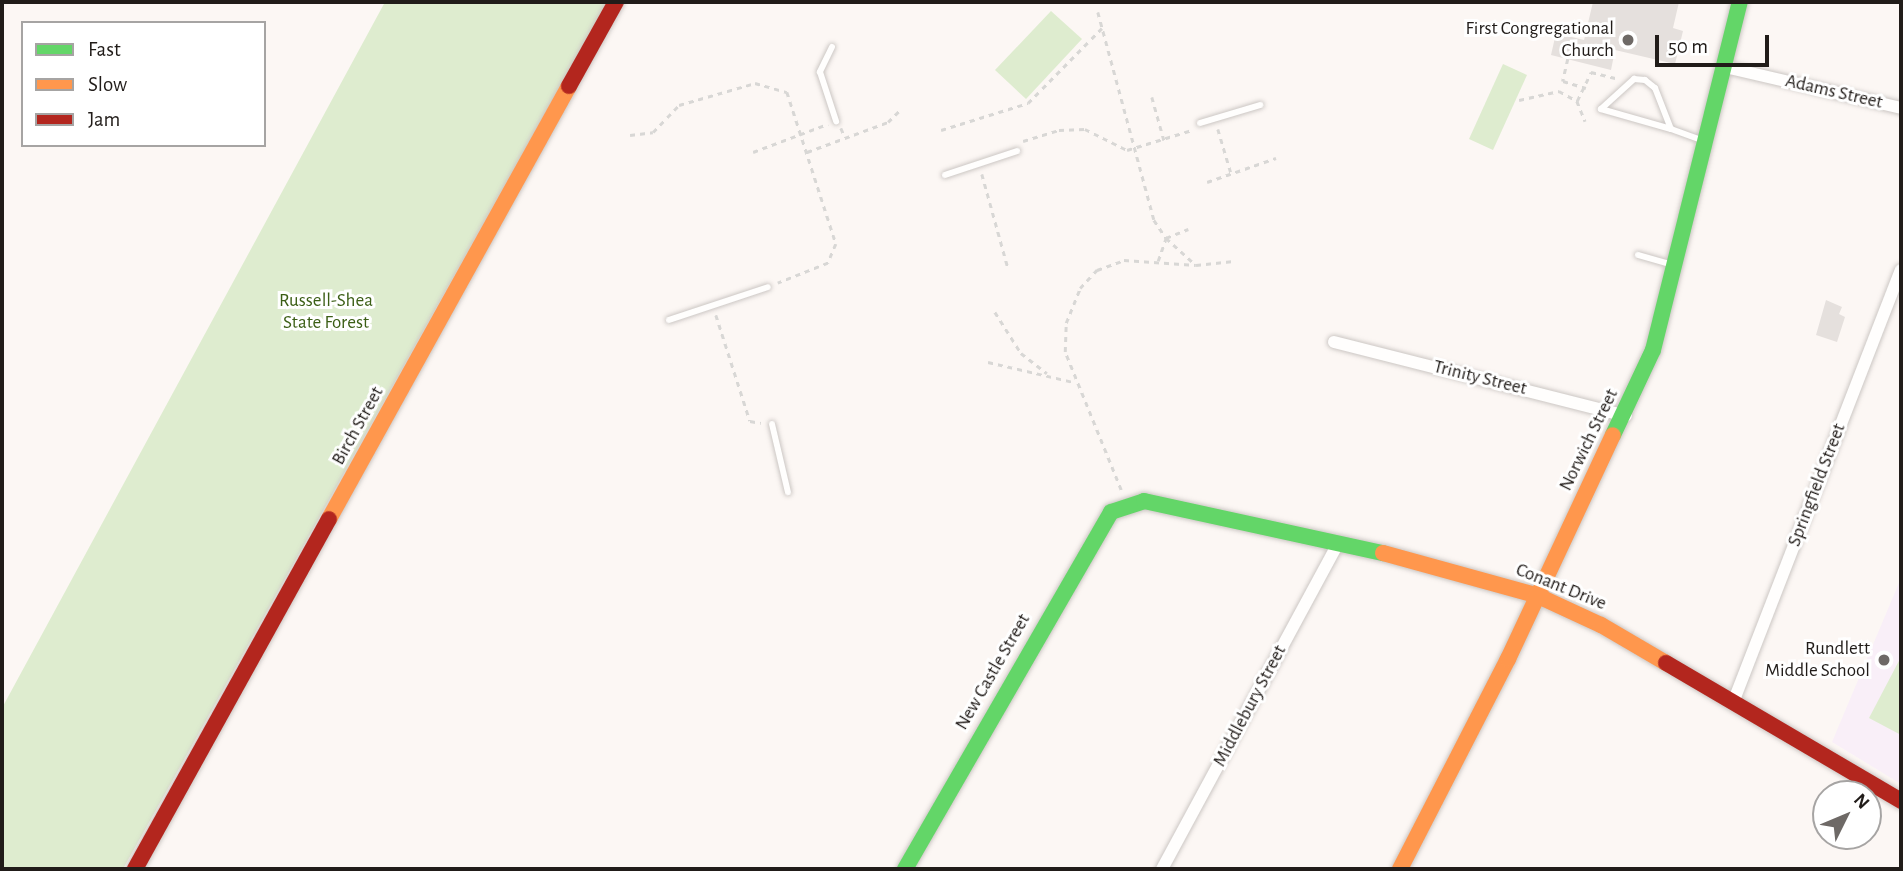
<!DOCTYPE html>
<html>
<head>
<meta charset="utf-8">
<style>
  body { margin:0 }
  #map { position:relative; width:1903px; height:871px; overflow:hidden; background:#fcf7f4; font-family:"Alegreya Sans",sans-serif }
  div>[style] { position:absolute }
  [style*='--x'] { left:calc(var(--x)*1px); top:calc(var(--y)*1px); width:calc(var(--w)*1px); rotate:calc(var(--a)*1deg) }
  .education>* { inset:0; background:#f9eff8 }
  .green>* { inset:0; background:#deeccf }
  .building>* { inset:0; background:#e5e0dd }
  .path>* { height:2.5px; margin-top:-1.25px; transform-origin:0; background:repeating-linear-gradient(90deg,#d8d7d5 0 5px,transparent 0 10px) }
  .roads { filter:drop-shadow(0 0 2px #ccc7c4) drop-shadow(0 0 2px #ccc7c4) }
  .lane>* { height:6px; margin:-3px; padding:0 3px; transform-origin:3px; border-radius:3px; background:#fffefd }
  .street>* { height:12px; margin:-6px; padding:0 6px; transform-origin:6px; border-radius:6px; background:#fffefd }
  .fast>* { height:16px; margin:-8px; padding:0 8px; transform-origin:8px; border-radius:8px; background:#63d668 }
  .slow>* { height:16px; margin:-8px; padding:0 8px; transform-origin:8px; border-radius:8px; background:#ff974d }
  .jam>* { height:16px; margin:-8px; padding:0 8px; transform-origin:8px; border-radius:8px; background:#b3261e }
  .dots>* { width:19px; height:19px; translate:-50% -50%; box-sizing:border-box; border:4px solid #fff; border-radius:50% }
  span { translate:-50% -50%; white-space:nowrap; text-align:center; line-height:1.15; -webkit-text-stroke:6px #fff; paint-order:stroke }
  .poi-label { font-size:19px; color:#211c19 }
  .right { translate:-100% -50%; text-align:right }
  .street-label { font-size:19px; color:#211c19 }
  .park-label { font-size:19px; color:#3b5e15 }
  .frame { position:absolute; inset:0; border:4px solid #211c19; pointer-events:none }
  .legend { position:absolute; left:21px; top:21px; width:245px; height:126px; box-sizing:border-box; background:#fff; border:2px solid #a6a4a3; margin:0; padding:9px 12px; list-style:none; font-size:21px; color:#211c19 }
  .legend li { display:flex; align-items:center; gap:14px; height:35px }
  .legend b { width:35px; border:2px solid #a6a4a3 }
  .north { position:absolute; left:1812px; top:780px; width:70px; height:70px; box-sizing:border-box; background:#fff; border:2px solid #a6a4a3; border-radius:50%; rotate:47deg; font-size:19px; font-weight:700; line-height:28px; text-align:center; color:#211c19 }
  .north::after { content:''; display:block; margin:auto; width:24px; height:32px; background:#6e6966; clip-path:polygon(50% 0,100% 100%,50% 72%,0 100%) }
  .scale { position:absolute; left:1655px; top:35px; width:114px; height:32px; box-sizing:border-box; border:4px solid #211c19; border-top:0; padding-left:9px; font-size:21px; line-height:24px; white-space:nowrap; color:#211c19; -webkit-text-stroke:5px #fff; paint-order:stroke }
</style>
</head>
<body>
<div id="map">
  <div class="education">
    <i style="clip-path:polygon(1901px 578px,1901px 784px,1832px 742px)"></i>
  </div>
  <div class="green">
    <i style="clip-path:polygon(385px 2px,607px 2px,123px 869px,2px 869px,2px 708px)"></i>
    <i style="clip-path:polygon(1051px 11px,1082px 39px,1026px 99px,995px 70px)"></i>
    <i style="clip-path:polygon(1503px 64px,1527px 75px,1493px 150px,1469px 139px)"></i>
    <i style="clip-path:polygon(1901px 657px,1901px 735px,1869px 718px)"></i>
  </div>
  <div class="building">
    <i style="clip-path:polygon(1593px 2px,1679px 2px,1673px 28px,1683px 31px,1675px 64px,1615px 50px,1611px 70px,1551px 55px,1556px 33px,1584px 40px)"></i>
    <i style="clip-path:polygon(1826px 300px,1842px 307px,1839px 314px,1845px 317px,1837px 342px,1816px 335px)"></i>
  </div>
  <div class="path">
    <i style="--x:1098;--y:12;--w:215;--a:74.9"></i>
    <i style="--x:1154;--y:220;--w:22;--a:56"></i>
    <i style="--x:1166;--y:238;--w:39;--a:42"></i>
    <i style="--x:1568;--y:59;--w:23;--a:103"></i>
    <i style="--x:1563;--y:81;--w:24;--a:17"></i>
    <i style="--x:1152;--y:97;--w:45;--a:74.4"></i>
    <i style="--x:1519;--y:100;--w:41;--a:-12.7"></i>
    <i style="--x:1559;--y:91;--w:21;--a:29"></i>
    <i style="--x:1577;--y:101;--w:22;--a:68"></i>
    <i style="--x:1577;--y:101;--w:32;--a:-64"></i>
    <i style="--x:1591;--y:72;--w:25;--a:14"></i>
    <i style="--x:841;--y:128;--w:10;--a:66"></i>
    <i style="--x:1218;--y:129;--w:46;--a:73.5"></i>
    <i style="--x:941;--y:130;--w:91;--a:-17.2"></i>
    <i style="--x:1028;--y:103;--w:105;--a:-45.4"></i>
    <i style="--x:630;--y:135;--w:23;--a:-7"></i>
    <i style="--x:653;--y:132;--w:37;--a:-46"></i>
    <i style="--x:679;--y:105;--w:79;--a:-16.1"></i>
    <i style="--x:755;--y:83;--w:33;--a:16"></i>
    <i style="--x:787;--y:92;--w:160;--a:72.1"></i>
    <i style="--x:836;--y:244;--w:21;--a:113"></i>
    <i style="--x:828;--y:263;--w:54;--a:158.2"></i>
    <i style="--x:1023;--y:141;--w:38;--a:-17"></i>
    <i style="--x:1059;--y:130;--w:26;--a:-2"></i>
    <i style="--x:1085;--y:129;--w:47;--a:26.6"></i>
    <i style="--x:1127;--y:150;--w:68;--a:-17.1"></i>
    <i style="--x:753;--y:152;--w:80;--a:-20.5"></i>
    <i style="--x:807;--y:152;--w:86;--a:-20.3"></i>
    <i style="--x:888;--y:122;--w:16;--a:-45"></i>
    <i style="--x:982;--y:174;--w:98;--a:74.5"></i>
    <i style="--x:1207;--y:182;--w:73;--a:-19.2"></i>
    <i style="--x:1158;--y:261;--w:24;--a:-71"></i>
    <i style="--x:1166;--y:238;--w:24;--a:-22"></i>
    <i style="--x:995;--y:312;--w:49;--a:57.6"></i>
    <i style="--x:1021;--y:353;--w:33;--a:38"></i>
    <i style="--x:716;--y:315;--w:111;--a:72.2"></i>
    <i style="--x:750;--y:421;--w:11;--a:10"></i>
    <i style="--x:988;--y:362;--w:87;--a:13.2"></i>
    <i style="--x:1121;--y:490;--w:149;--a:-112.1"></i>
    <i style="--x:1065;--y:352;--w:29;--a:-88"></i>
    <i style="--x:1066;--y:323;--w:38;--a:-68"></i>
    <i style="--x:1080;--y:288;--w:25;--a:-47"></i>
    <i style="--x:1097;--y:270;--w:29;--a:-20"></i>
    <i style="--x:1124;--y:260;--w:72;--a:4"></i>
    <i style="--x:1196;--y:265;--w:38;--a:-6"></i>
  </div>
  <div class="roads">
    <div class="lane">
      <i style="--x:832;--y:47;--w:28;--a:116"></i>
      <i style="--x:820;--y:72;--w:52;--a:71.9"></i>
      <i style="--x:1200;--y:123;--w:63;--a:-16.7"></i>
      <i style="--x:1671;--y:129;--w:73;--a:-164.1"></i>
      <i style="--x:1601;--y:109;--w:45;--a:-42.3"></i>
      <i style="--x:1634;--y:79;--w:11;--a:5"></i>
      <i style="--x:1645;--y:80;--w:13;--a:39"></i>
      <i style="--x:1655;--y:88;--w:44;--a:68.7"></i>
      <i style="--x:1671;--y:129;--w:33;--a:20"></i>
      <i style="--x:945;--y:175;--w:76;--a:-18.4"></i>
      <i style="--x:1638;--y:255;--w:35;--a:16"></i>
      <i style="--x:669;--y:320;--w:104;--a:-18.4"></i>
      <i style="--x:772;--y:424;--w:70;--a:76.8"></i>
    </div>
    <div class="street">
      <i style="--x:1725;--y:67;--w:181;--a:13.1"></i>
      <i style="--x:1334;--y:342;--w:301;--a:14.2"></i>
      <i style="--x:1734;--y:700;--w:461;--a:-68.8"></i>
      <i style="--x:1162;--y:869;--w:370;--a:-61.6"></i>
    </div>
    <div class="fast">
      <i style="--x:1613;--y:435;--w:94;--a:-64.8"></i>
      <i style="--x:1653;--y:350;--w:359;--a:-76"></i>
      <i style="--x:905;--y:869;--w:412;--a:-60"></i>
      <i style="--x:1111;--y:512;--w:35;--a:-18"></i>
      <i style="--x:1144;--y:501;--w:245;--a:12.3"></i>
    </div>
    <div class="slow">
      <i style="--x:329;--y:519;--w:495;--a:-61"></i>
      <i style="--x:1383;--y:553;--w:159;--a:15.4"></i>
      <i style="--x:1536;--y:595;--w:72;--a:24.8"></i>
      <i style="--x:1601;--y:625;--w:75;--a:30.3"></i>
      <i style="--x:1400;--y:869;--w:236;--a:-62.8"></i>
      <i style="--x:1508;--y:659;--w:247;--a:-64.9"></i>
    </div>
    <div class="jam">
      <i style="--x:569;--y:86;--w:96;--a:-60.8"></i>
      <i style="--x:1666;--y:663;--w:273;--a:30.4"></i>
      <i style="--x:135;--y:869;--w:400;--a:-61"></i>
    </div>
  </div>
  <div class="dots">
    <i style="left:1628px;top:40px;background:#6e6966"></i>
    <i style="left:1884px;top:660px;background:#6e6966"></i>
  </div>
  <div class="poi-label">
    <span class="right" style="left:1614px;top:40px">First Congregational<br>Church</span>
    <span class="right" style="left:1870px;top:660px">Rundlett<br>Middle School</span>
  </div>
  <div class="street-label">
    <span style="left:1834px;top:92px;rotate:13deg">Adams Street</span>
    <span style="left:1480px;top:378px;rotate:14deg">Trinity Street</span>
    <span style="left:358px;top:426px;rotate:-61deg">Birch Street</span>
    <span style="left:1589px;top:440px;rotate:-64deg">Norwich Street</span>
    <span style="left:1817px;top:485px;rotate:-69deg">Springfield Street</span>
    <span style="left:1561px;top:587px;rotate:22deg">Conant Drive</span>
    <span style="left:993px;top:672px;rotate:-60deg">New Castle Street</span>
    <span style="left:1250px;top:706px;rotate:-62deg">Middlebury Street</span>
  </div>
  <div class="park-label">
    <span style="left:326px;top:312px">Russell-Shea<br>State Forest</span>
  </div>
  <div class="frame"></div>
  <ul class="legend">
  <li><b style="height:9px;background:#63d668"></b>Fast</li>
  <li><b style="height:9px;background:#ff974d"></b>Slow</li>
  <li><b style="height:9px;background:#b3261e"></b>Jam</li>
  </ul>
  <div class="north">N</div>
  <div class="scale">50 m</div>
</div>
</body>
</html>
